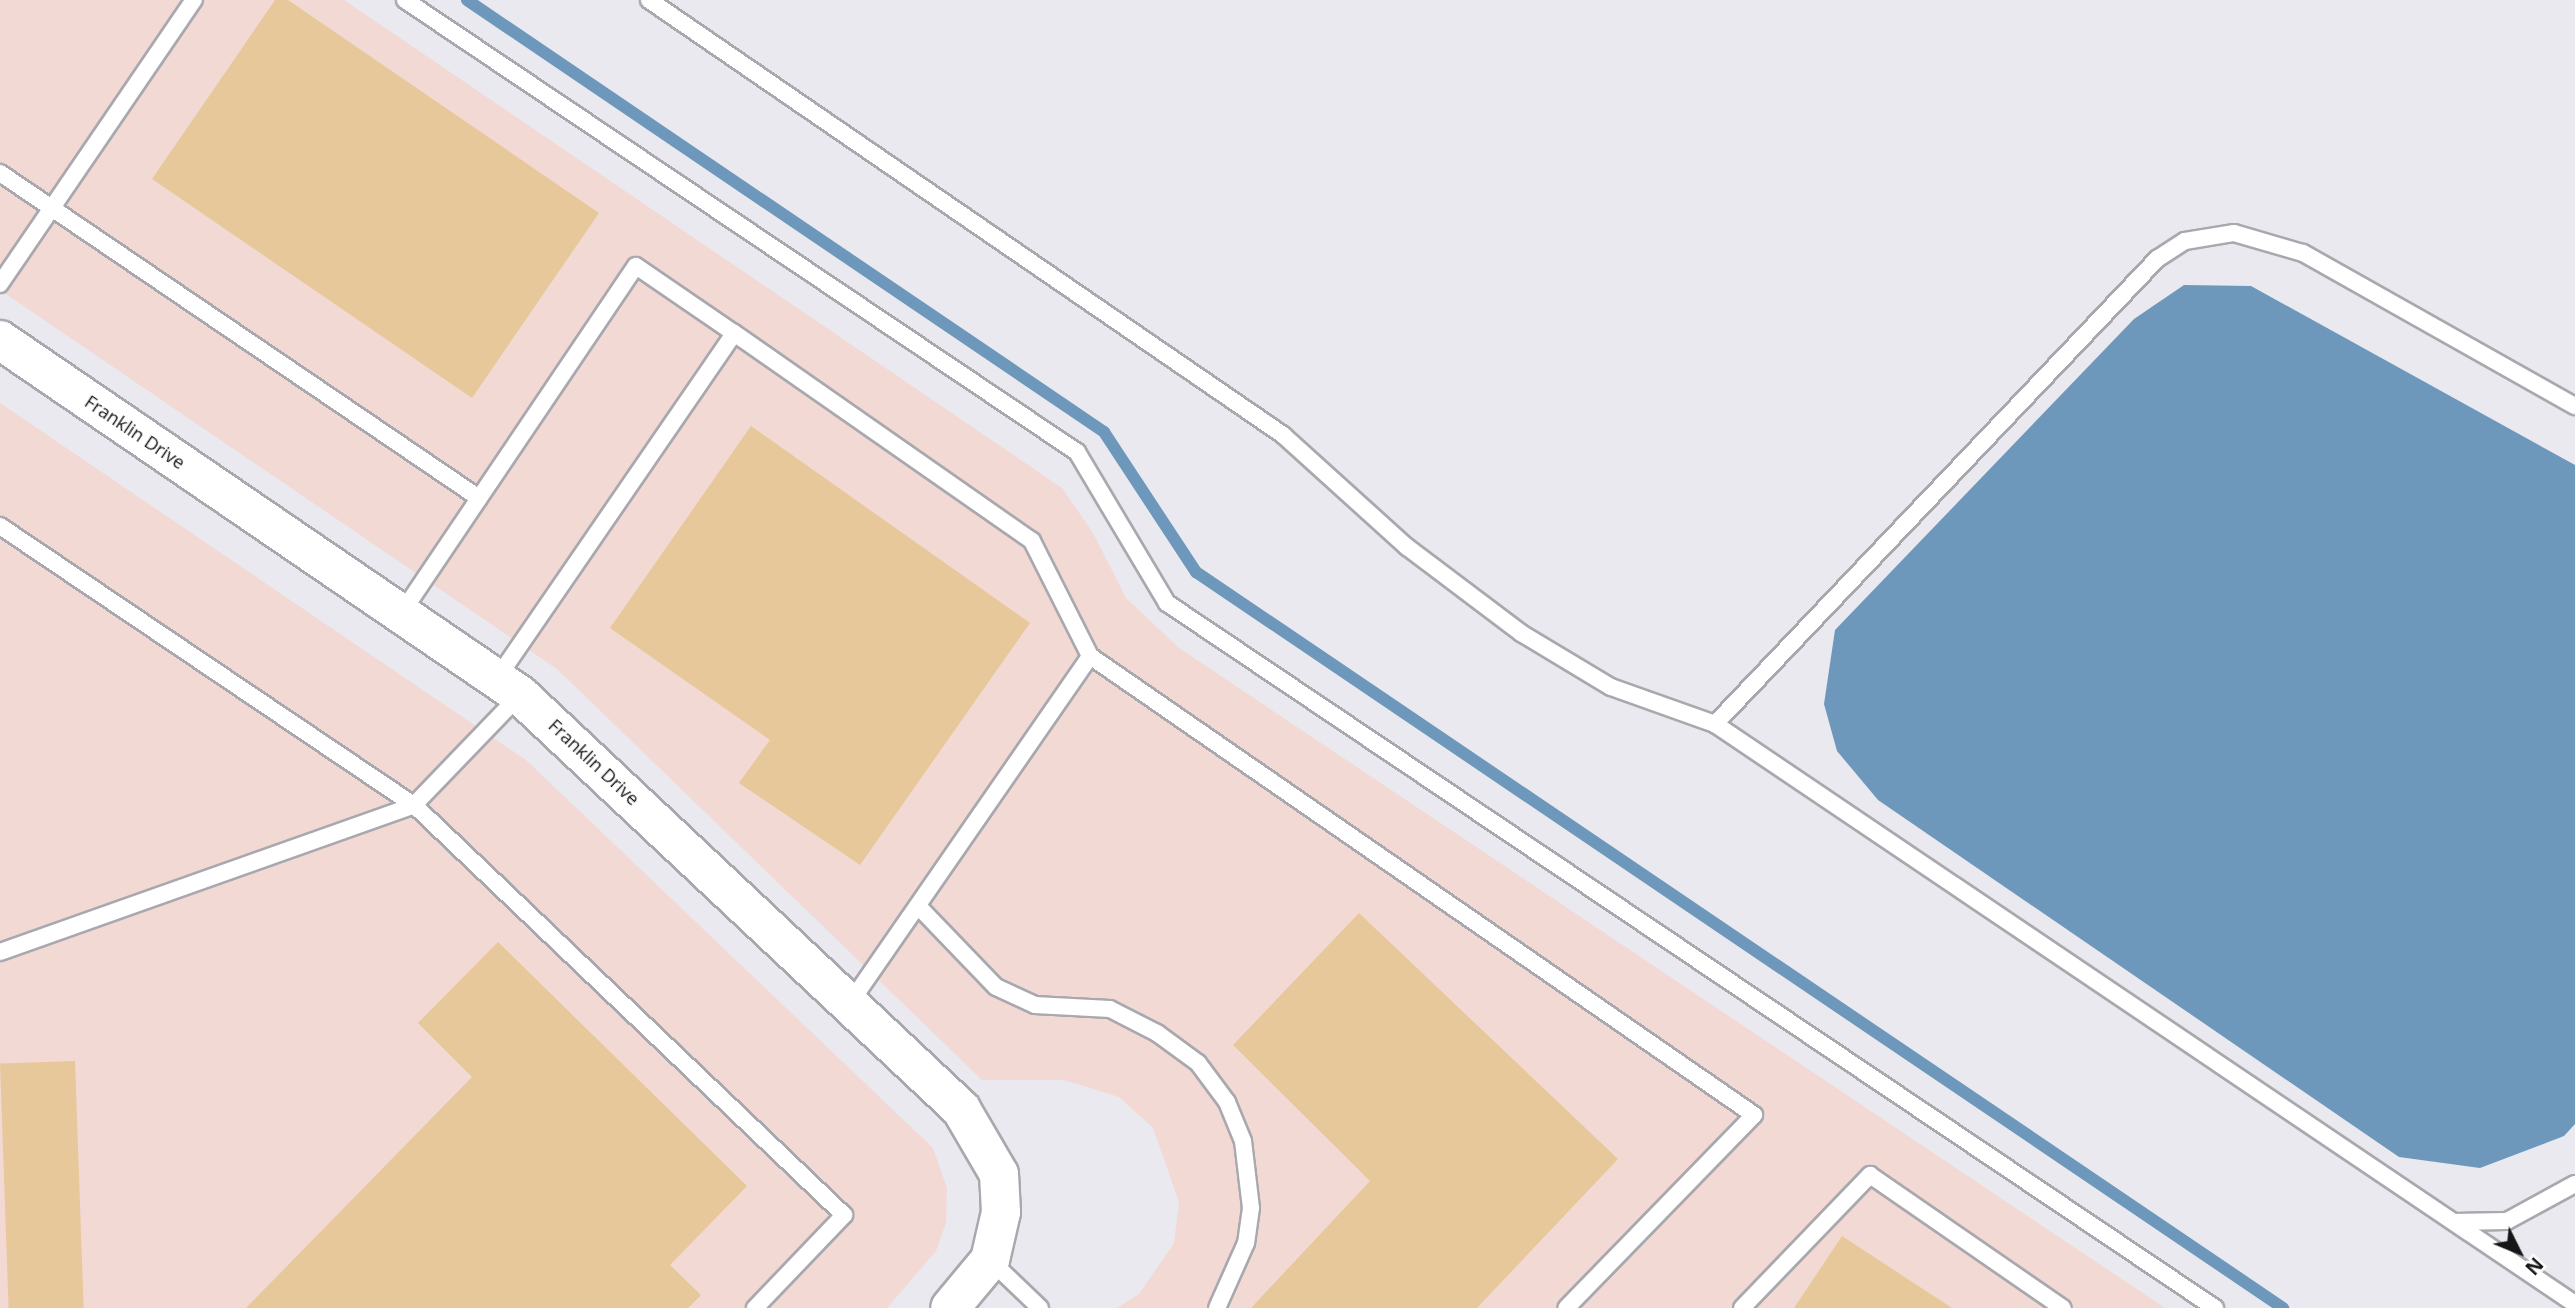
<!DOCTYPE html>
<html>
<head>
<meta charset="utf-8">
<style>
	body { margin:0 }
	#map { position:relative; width:2575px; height:1308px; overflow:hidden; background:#e9e9ef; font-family:"Open Sans",sans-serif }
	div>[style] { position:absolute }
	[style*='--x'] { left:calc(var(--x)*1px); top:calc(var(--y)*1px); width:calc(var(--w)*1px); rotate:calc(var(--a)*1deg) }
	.commercial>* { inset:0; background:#f3d9d4 }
	.water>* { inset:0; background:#6e98bb }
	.stream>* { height:12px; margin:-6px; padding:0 6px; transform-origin:6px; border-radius:6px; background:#6e98bb }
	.building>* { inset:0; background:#e6c89a; transform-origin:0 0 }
	.roads { filter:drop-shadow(2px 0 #a9a8ae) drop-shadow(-2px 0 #a9a8ae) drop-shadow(0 2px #a9a8ae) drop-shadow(0 -2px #a9a8ae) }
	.lane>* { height:16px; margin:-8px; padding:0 8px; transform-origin:8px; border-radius:8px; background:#fff }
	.secondary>* { height:38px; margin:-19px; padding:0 19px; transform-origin:19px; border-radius:19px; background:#fff }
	span { translate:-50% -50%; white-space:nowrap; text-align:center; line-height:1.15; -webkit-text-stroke:5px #fff; paint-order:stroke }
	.street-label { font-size:18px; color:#161618 }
	.north { position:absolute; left:2484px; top:1217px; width:70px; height:70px; -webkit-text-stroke:5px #fff; paint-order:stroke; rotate:133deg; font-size:19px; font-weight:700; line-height:28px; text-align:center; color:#161618 }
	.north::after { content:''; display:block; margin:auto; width:24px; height:32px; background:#161618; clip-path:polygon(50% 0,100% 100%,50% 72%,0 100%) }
</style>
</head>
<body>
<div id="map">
	<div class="commercial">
		<div style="clip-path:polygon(0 0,344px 0,1062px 488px,1093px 533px,1126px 598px,1179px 648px,2165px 1308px,1117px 1308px,1139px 1294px,1174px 1243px,1179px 1202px,1153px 1128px,1119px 1097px,1064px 1080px,982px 1080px,557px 669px,0 290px)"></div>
		<div style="clip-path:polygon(0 403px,526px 760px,933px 1148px,947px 1188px,946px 1223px,936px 1251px,887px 1308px,0 1308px)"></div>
	</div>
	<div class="water">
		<div style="clip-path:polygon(2184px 285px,2251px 286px,2575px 465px,2575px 1124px,2564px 1136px,2480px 1168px,2399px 1157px,1878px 800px,1837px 751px,1824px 704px,1835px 630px,2134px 319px)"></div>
	</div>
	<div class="stream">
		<div style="--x:467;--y:0;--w:770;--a:34.14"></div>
		<div style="--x:1104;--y:432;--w:168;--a:56.7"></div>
		<div style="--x:1196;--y:572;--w:1313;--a:34.1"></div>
	</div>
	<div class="building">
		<div style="clip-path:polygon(275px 0,288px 0,599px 213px,472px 398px,152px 179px)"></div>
		<div style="clip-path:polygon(751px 426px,1030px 623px,860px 865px,739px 783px,770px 740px,610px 628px)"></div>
		<div style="clip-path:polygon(1359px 913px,1618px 1159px,1477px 1308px,1251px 1308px,1370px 1181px,1233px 1045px)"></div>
		<div style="clip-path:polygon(498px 942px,747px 1186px,670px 1265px,701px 1295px,688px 1308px,246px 1308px,472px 1077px,418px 1023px)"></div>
		<div style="left:75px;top:1061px;width:247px;height:75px;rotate:88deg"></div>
		<div style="clip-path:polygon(1842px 1236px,1952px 1308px,1794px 1308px)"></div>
	</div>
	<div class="roads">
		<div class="lane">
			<div style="--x:405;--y:0;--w:810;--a:33.93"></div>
			<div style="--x:1077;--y:452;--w:176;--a:59.2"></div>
			<div style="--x:1167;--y:603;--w:1263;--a:33.93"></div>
			<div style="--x:649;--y:0;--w:769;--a:34.45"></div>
			<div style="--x:1283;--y:435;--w:167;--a:42.1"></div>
			<div style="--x:1407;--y:547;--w:143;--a:37"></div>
			<div style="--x:1521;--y:633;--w:105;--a:31"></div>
			<div style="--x:1611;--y:687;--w:110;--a:19.6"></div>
			<div style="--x:1715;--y:724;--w:1037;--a:34"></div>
			<div style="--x:0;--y:173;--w:579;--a:34.16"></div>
			<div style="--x:0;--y:284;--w:344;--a:-55.7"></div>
			<div style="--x:0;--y:526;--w:499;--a:34"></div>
			<div style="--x:414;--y:805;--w:594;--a:43.64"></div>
			<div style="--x:844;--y:1215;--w:129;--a:133.7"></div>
			<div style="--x:403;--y:611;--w:416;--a:-56"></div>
			<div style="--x:636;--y:266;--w:119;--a:34.4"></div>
			<div style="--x:498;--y:677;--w:417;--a:-55.5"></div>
			<div style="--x:734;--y:333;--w:363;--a:34.9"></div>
			<div style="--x:1032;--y:541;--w:129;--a:63.2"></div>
			<div style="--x:1090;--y:656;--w:807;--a:34.65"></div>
			<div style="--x:1754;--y:1115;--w:269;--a:134.2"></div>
			<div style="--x:1715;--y:724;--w:642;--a:-46.45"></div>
			<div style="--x:2157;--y:259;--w:33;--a:-33"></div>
			<div style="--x:2185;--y:241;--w:50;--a:-9.3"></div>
			<div style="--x:2234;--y:233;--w:72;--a:16.2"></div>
			<div style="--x:2303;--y:253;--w:312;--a:29.4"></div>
			<div style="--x:918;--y:906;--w:112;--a:46.1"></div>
			<div style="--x:996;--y:987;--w:43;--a:24.8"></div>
			<div style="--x:1035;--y:1005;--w:75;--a:3.1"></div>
			<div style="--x:1110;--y:1009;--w:53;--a:27.1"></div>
			<div style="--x:1157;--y:1033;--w:51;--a:36.2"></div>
			<div style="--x:1198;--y:1063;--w:49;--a:53.4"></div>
			<div style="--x:1227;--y:1102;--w:42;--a:67.7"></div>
			<div style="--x:1243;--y:1141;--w:67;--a:83.2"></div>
			<div style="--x:1251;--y:1208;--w:35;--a:98"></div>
			<div style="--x:1246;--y:1243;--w:71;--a:114"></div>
			<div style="--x:0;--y:952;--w:439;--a:-19.5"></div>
			<div style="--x:414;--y:805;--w:153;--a:-46.1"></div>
			<div style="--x:850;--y:1003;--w:422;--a:-55.3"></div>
			<div style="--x:2454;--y:1222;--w:53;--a:-1.1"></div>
			<div style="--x:2507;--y:1221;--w:77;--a:-28.6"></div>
			<div style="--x:990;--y:1260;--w:69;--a:43.8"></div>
			<div style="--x:1742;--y:1308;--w:185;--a:-46.1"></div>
			<div style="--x:1870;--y:1175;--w:234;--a:34.6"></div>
		</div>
		<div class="secondary">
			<div style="--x:0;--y:340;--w:630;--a:34.32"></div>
			<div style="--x:520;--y:695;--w:605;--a:43.19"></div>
			<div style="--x:961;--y:1109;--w:75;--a:59.7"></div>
			<div style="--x:999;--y:1174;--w:38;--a:87"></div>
			<div style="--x:1001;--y:1212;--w:49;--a:102.9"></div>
			<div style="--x:990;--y:1260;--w:62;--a:129.8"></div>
		</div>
	</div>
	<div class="street-label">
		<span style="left:135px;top:432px;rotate:34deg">Franklin Drive</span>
		<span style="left:594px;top:762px;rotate:43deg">Franklin Drive</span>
	</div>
	<div class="north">N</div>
</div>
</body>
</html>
